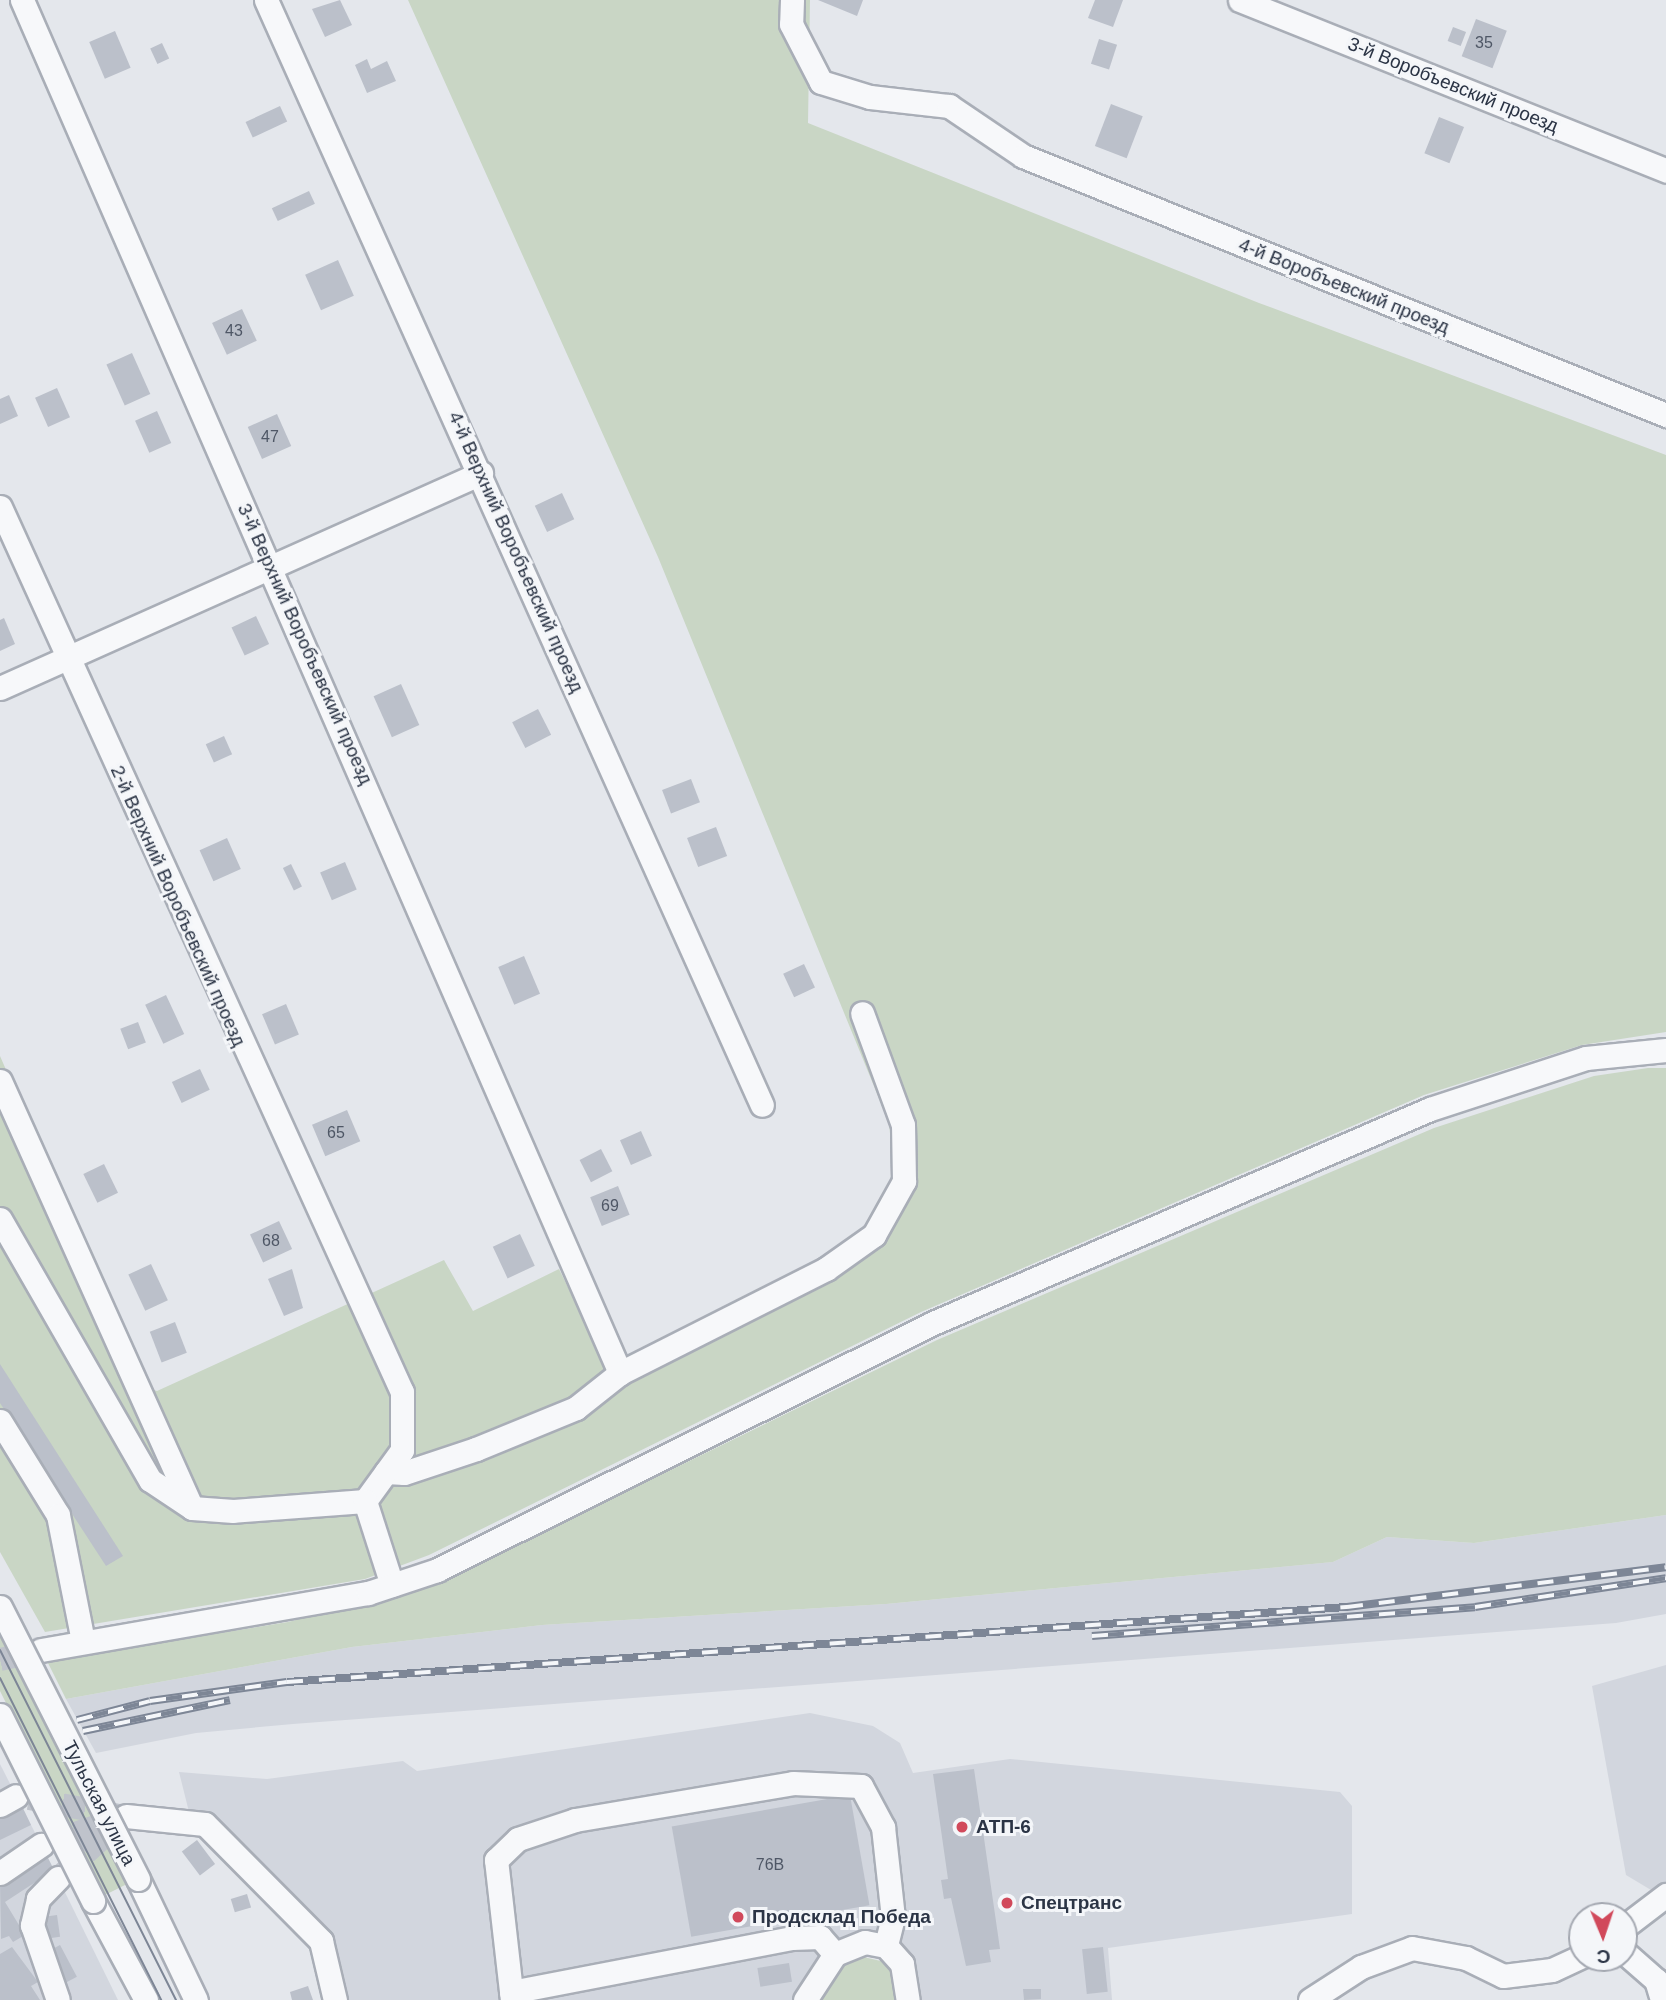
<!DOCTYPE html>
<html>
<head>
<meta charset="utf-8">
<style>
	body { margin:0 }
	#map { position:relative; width:1666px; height:2000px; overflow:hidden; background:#e4e7ec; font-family:Helvetica,sans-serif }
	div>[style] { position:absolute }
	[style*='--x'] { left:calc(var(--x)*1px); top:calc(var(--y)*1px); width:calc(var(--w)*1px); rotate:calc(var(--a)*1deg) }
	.built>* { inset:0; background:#d2d6de }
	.green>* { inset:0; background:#c9d6c5 }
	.building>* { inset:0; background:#bbc0ca; transform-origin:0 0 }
	.minor-tunnel>* { height:23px; margin-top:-11.5px; transform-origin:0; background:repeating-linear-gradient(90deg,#bfc3cb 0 23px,transparent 0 34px) }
	.roads { filter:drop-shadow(2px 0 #a9aeb7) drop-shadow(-2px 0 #a9aeb7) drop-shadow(0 2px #a9aeb7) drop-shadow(0 -2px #a9aeb7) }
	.minor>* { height:23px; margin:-11.5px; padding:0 11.5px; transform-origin:11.5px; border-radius:11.5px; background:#f7f8fa }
	.tram>* { height:2px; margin:-1px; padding:0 1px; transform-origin:1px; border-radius:1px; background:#7d8696 }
	.rail>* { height:8px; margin-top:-4px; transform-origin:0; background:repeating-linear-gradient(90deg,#f4f6f9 0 16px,#7d8696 0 32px); box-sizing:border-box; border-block:2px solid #7d8696 }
	.bridges { filter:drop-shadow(2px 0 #a9aeb7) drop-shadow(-2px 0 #a9aeb7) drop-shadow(0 2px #a9aeb7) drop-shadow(0 -2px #a9aeb7) }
	.minor-bridge>* { height:23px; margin:-11.5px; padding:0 11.5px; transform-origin:11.5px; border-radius:11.5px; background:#f7f8fa }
	.dots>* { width:19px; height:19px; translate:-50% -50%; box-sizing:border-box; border:4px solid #f4f6f9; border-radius:50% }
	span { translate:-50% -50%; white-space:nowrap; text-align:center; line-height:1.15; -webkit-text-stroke:6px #f4f6f9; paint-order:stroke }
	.number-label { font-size:16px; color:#4f5766 }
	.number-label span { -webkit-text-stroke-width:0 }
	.street-label { font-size:19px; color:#2b3445 }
	.poi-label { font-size:19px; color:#2b3445; font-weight:700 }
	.left { translate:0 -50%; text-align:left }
	.north { position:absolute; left:1568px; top:1902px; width:70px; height:70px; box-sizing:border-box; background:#f4f6f9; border:2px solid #a4a8b1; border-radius:50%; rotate:178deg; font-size:19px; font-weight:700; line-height:28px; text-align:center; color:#2b3445 }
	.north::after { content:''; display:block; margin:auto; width:24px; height:32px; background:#d1495b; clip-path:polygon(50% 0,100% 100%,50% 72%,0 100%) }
</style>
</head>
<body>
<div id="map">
	<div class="built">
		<div style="clip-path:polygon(1666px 1515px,1666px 1614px,1616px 1623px,293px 1724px,196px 1733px,96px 1753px,66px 1699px,352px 1647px,542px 1625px,886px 1604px,1333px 1562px,1387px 1537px,1474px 1543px)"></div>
		<div style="clip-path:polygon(1666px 1665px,1666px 1899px,1626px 1875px,1592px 1686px)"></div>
		<div style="clip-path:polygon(810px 1713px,873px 1726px,900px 1743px,913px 1773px,1010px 1759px,1340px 1792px,1352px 1806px,1352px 1914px,1108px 1948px,1112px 2000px,921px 2000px,909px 1952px,884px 1934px,820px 1954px,795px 2000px,347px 2000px,326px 1926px,207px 1815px,189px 1812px,179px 1772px,267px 1779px,403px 1761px,417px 1771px)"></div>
		<div style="clip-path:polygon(0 1764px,54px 1870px,118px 2000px,0 2000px)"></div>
	</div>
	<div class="green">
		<div style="clip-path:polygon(408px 0,810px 0,808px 123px,1259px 303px,1666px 455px,1666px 1032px,1582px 1045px,1424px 1095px,921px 1312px,429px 1555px,365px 1579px,45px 1632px,0 1552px,0 1056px,145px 1387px,157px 1391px,444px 1260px,473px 1311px,559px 1269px,609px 1371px,830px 1259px,868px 1228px,894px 1177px,889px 1123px,658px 557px)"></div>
		<div style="clip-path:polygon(1648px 1068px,1666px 1068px,1666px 1515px,1474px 1543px,1387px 1537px,1333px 1562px,886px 1604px,542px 1625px,352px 1647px,66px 1699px,47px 1661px,288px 1622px,437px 1584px,937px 1340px,1434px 1128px,1594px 1076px)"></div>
		<div style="clip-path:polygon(0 1635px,127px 1884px,103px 1896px,0 1691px)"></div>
		<div style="clip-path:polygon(855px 1955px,885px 1962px,898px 1974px,899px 2000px,817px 2000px,839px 1961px)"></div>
	</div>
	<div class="building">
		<div style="clip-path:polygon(340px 0,352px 25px,325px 37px,312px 9px)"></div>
		<div style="clip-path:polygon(818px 0,863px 0,857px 16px)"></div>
		<div style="clip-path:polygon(1095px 0,1123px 0,1113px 27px,1088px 18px)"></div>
		<div style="left:1476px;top:19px;width:33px;height:40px;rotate:21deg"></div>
		<div style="left:1453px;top:27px;width:14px;height:15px;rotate:21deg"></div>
		<div style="left:115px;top:31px;width:40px;height:28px;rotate:67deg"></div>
		<div style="left:1099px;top:39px;width:19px;height:26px;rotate:18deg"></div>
		<div style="left:162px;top:43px;width:17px;height:13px;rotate:65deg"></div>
		<div style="clip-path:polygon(367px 59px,371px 69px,387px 61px,396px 81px,367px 93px,355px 65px)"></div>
		<div style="left:1111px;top:104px;width:34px;height:45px;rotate:21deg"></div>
		<div style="left:280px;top:106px;width:17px;height:38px;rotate:65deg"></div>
		<div style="left:1439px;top:117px;width:27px;height:39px;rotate:22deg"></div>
		<div style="left:309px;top:191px;width:14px;height:41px;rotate:65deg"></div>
		<div style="left:338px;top:260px;width:39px;height:36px;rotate:66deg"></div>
		<div style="left:242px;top:309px;width:35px;height:33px;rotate:65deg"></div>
		<div style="left:132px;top:353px;width:45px;height:28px;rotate:66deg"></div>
		<div style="left:57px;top:388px;width:32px;height:24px;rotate:66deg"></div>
		<div style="clip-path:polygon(9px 395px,18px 416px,0 424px,0 399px)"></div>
		<div style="left:157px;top:411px;width:35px;height:24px;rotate:66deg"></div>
		<div style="left:277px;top:414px;width:35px;height:32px;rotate:66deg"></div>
		<div style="left:562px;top:493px;width:29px;height:30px;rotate:65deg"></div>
		<div style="left:256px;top:616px;width:31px;height:27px;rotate:65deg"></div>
		<div style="clip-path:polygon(4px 618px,15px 644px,0 651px,0 620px)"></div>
		<div style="left:401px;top:684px;width:45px;height:30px;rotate:66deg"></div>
		<div style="left:538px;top:709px;width:29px;height:29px;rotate:63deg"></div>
		<div style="left:224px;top:736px;width:20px;height:20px;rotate:66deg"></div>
		<div style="left:691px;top:779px;width:25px;height:31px;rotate:69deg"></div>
		<div style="left:716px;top:827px;width:31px;height:31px;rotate:69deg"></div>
		<div style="left:227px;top:838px;width:34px;height:30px;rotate:66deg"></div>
		<div style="left:345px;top:862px;width:30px;height:27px;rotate:67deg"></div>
		<div style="left:291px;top:864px;width:25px;height:9px;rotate:64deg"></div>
		<div style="left:524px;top:956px;width:41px;height:28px;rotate:67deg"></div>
		<div style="left:804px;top:964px;width:26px;height:23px;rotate:65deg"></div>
		<div style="left:166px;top:995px;width:43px;height:23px;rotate:65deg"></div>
		<div style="left:286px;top:1004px;width:33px;height:26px;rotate:67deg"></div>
		<div style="left:138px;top:1022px;width:22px;height:19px;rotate:69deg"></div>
		<div style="left:200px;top:1069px;width:23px;height:31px;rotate:65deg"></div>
		<div style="left:347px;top:1110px;width:34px;height:38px;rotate:67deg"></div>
		<div style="left:641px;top:1131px;width:27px;height:23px;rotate:66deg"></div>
		<div style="left:601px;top:1149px;width:25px;height:24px;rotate:63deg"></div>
		<div style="left:104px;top:1164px;width:32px;height:23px;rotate:64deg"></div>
		<div style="left:618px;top:1186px;width:31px;height:30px;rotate:68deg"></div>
		<div style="left:279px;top:1221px;width:31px;height:32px;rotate:65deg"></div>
		<div style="left:520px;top:1234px;width:35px;height:30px;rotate:65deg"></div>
		<div style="left:151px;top:1264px;width:40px;height:25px;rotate:65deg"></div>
		<div style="clip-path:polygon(292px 1269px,303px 1308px,284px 1316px,268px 1279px)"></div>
		<div style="left:175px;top:1322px;width:33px;height:27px;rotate:69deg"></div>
		<div style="clip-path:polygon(0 1364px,123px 1556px,106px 1566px,0 1403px)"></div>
		<div style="clip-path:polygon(974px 1769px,1000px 1949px,989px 1950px,991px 1962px,966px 1966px,951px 1898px,944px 1899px,941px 1880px,948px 1879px,933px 1774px)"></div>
		<div style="left:850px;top:1795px;width:112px;height:181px;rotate:80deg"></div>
		<div style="clip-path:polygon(21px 1804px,31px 1825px,0 1840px,0 1815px)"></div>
		<div style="left:197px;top:1840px;width:30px;height:19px;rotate:53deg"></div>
		<div style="clip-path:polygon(46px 1854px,54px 1870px,5px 1902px,25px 1935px,13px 1942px,9px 1936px,1px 1939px,0 1882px)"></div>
		<div style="left:247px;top:1894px;width:14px;height:17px;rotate:73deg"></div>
		<div style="left:57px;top:1915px;width:22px;height:16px;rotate:82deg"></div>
		<div style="left:60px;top:1945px;width:36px;height:16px;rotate:62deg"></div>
		<div style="clip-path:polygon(12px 1947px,38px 1982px,31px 1986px,40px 2000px,0 2000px,0 1954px)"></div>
		<div style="left:1103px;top:1947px;width:45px;height:21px;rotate:84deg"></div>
		<div style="left:789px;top:1963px;width:19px;height:32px;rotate:81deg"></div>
		<div style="clip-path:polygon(308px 1986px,313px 2000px,292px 2000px,290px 1992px)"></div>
		<div style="clip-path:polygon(1023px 1989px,1041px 1989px,1041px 1999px,1024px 2000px)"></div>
	</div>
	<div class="minor-tunnel">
		<div style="--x:0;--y:1659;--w:42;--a:-12.4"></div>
		<div style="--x:29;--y:1798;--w:92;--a:10.7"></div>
		<div style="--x:43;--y:1844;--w:77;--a:-18.9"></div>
		<div style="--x:61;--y:1875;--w:88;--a:-42.2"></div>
	</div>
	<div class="roads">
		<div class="minor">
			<div style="--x:22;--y:0;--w:1498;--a:66.46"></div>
			<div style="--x:620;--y:1373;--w:231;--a:-26.8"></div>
			<div style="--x:826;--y:1269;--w:59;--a:-35.3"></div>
			<div style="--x:874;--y:1235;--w:62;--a:-60.9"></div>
			<div style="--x:904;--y:1181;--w:56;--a:-91"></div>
			<div style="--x:903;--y:1125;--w:119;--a:-110.1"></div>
			<div style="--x:266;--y:0;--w:1211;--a:65.83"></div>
			<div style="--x:792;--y:0;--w:24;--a:92"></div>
			<div style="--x:791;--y:24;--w:65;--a:62.7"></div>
			<div style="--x:821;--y:82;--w:51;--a:17"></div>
			<div style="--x:870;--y:97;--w:80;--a:6.5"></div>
			<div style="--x:949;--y:106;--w:89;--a:34"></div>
			<div style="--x:1023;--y:156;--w:693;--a:21.94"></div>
			<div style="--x:1240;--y:0;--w:459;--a:21.8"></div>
			<div style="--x:0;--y:507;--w:972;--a:65.57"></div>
			<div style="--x:402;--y:1392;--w:58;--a:90"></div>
			<div style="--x:402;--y:1450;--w:63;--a:126"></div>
			<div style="--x:365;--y:1501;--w:132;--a:175.7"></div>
			<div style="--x:233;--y:1511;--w:41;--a:-175.8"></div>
			<div style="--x:192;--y:1508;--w:50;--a:-146.3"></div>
			<div style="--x:150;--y:1480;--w:301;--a:-119.9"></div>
			<div style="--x:0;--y:688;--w:527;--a:-24.08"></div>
			<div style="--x:0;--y:1081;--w:468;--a:65.8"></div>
			<div style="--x:0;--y:1421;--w:110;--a:58.3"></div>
			<div style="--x:58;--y:1515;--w:128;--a:78.8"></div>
			<div style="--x:386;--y:1472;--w:18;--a:3"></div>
			<div style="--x:404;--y:1473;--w:76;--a:-18.4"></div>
			<div style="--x:476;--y:1449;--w:108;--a:-22.3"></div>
			<div style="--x:576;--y:1408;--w:56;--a:-38.5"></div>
			<div style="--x:365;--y:1501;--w:88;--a:72.2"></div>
			<div style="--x:41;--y:1650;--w:332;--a:-9.9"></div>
			<div style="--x:368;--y:1593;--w:73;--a:-18.4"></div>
			<div style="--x:437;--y:1570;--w:554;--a:-26.47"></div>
			<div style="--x:933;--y:1323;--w:541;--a:-23.3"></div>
			<div style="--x:1430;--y:1109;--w:164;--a:-18.1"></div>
			<div style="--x:1586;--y:1058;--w:80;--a:-5.7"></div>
			<div style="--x:0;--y:1805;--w:18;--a:-29"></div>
			<div style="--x:126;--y:1816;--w:79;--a:5.8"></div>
			<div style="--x:205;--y:1824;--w:165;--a:45.2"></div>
			<div style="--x:321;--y:1941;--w:61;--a:76.7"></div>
			<div style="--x:0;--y:1873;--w:50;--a:-34.3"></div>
			<div style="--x:58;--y:1878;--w:29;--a:134"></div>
			<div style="--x:38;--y:1899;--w:27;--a:103"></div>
			<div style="--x:32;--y:1925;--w:79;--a:70.9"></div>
			<div style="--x:138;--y:1879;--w:134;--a:64.4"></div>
			<div style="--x:93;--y:1901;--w:112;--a:61.8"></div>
			<div style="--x:1624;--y:1927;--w:53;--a:-37.3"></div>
			<div style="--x:1624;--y:1952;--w:43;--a:41.2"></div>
			<div style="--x:1656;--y:1980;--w:21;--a:73"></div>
			<div style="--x:511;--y:1992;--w:286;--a:-10.9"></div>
			<div style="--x:792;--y:1938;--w:28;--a:-2"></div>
			<div style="--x:820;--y:1937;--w:23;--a:49"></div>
			<div style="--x:512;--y:2000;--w:141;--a:-96.5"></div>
			<div style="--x:496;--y:1860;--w:30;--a:-44"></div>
			<div style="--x:518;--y:1839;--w:60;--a:-18.4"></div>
			<div style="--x:575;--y:1820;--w:221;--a:-9.6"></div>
			<div style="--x:793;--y:1783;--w:68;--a:2.5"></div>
			<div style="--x:861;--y:1786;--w:47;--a:61.8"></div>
			<div style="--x:883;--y:1827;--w:91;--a:83.7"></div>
			<div style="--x:893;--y:1917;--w:30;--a:104"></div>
			<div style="--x:805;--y:2000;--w:55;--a:-56.9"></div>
			<div style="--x:835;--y:1954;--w:32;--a:-22"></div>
			<div style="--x:865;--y:1942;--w:21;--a:11"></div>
			<div style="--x:886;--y:1946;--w:24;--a:48"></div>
			<div style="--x:902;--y:1964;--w:36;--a:81"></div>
			<div style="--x:1310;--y:2000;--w:61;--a:-32.9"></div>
			<div style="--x:1361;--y:1967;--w:54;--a:-20.4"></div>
			<div style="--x:1412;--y:1948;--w:55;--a:10.5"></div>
			<div style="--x:1466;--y:1958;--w:41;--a:25.9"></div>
			<div style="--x:1503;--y:1976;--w:49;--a:-7"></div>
			<div style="--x:1552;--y:1970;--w:33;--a:-25"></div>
		</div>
	</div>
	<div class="tram">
		<div style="--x:0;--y:1650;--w:392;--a:63.3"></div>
		<div style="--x:0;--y:1678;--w:360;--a:63.4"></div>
	</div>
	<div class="rail">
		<div style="--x:1092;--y:1636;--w:384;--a:-4.3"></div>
		<div style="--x:1475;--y:1607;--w:193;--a:-8.6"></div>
		<div style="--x:77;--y:1720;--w:75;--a:-14.6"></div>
		<div style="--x:150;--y:1701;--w:138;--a:-7.9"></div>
		<div style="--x:287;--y:1682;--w:1063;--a:-4.05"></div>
		<div style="--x:1347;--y:1607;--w:321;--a:-7.1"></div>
		<div style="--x:83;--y:1731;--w:150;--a:-11.9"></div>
	</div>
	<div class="bridges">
		<div class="minor-bridge">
			<div style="--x:0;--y:1607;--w:305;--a:63.1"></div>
			<div style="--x:0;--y:1715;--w:208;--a:63.4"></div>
		</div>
	</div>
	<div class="dots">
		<div style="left:962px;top:1827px;background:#d1495b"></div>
		<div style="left:1007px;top:1903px;background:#d1495b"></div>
		<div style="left:738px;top:1917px;background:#d1495b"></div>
	</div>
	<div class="number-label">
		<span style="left:1484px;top:43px">35</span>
		<span style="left:234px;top:331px">43</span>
		<span style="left:270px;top:437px">47</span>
		<span style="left:336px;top:1133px">65</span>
		<span style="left:610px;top:1206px">69</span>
		<span style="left:271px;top:1241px">68</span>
		<span style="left:770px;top:1865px">76В</span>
	</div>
	<div class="street-label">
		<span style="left:1453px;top:85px;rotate:22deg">3-й Воробъевский проезд</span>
		<span style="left:1344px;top:286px;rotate:22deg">4-й Воробъевский проезд</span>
		<span style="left:516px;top:552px;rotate:66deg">4-й Верхний Воробъевский проезд</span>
		<span style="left:305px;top:644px;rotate:66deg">3-й Верхний Воробъевский проезд</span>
		<span style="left:178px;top:906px;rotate:66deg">2-й Верхний Воробъевский проезд</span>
		<span style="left:99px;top:1803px;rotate:63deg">Тульская улица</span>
	</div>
	<div class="poi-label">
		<span class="left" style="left:976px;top:1827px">АТП-6</span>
		<span class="left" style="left:1021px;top:1903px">Спецтранс</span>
		<span class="left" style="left:752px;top:1917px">Продсклад Победа</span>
	</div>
	<div class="north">С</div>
</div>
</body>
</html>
